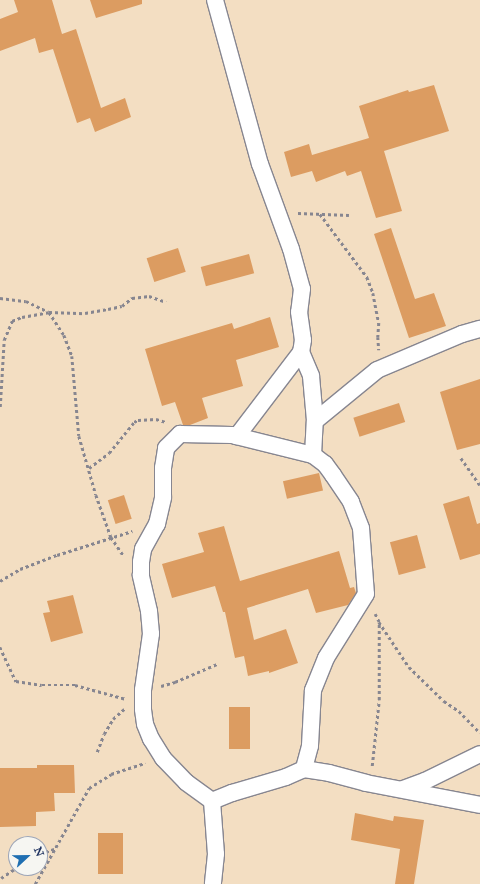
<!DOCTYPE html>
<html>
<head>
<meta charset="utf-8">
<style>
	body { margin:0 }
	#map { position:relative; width:480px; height:884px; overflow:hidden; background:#f3dec2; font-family:"IM FELL Great Primer",serif }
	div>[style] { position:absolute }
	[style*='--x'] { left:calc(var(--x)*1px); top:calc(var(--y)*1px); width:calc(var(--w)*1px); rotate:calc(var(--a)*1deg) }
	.building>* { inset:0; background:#dc9c61; transform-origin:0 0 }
	.path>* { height:2.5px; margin-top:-1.25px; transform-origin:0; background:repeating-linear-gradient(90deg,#878690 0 3px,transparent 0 6px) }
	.roads { filter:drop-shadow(1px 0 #878690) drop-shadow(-1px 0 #878690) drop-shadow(0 1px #878690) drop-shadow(0 -1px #878690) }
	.street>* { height:16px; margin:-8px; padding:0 8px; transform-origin:8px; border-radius:8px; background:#fff }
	span { translate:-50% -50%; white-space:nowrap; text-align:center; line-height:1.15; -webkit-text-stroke:3px #f6f6f2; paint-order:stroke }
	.north { position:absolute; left:8px; top:836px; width:40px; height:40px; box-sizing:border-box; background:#f6f6f2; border:1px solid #9ea6b7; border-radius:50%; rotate:68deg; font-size:11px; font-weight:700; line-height:16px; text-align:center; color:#1b2f5e }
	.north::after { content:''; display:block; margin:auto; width:14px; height:18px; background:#1f6fb2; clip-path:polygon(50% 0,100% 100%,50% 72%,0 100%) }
</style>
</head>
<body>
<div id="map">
	<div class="building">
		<div style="clip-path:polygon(14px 0,52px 0,62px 34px,76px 29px,101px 108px,125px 98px,131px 117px,95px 132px,90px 118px,77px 123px,53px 49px,39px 53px,35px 38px,0 51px,0 19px,18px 12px)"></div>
		<div style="clip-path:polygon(90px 0,142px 0,142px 4px,96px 18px)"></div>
		<div style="clip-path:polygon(434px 85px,449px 131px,384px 151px,402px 211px,376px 218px,361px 171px,347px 176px,345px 171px,316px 182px,312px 171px,291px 177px,284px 152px,309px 144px,312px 155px,369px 138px,359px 106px,408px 90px,409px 92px)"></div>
		<div style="clip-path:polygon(391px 228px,415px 299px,434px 293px,446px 326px,409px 338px,374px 234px)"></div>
		<div style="left:178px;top:248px;width:25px;height:33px;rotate:72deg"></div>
		<div style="left:249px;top:254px;width:20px;height:50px;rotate:75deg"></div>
		<div style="clip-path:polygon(270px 317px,279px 347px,236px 360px,243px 386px,202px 398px,208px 418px,190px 425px,183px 425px,175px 402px,162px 406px,145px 349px,232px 323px,234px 329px)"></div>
		<div style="clip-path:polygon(480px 379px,480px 444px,457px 450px,440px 392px)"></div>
		<div style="left:399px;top:403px;width:20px;height:48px;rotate:72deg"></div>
		<div style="left:319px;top:473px;width:18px;height:37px;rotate:77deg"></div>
		<div style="left:124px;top:495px;width:25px;height:17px;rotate:72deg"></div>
		<div style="clip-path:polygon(469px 496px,477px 524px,480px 523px,480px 554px,460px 560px,443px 504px)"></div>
		<div style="clip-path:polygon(224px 526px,240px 581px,339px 551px,350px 588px,354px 587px,356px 593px,348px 605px,316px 613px,308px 589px,247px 608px,254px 640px,286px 629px,298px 663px,269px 673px,269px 671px,248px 676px,244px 656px,235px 658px,225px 612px,223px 612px,215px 586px,172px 598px,162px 564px,204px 552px,198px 533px)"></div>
		<div style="left:417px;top:535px;width:34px;height:28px;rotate:75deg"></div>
		<div style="clip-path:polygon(73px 595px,83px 633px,51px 642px,43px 613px,50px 612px,47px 601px)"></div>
		<div style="left:229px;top:707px;width:21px;height:42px"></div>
		<div style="clip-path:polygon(37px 765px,74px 765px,75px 793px,54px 793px,55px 811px,36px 812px,36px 826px,0 827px,0 768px,37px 768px)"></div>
		<div style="clip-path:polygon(355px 813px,393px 821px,394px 816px,424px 820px,414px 884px,395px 884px,400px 849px,351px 840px)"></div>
		<div style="left:98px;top:833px;width:25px;height:41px"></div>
	</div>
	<div class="path">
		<div style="--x:298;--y:213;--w:51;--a:2.2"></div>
		<div style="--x:320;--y:214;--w:79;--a:53.3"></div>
		<div style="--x:367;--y:277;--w:17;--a:69"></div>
		<div style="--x:373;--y:293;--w:31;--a:79"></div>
		<div style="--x:379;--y:323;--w:14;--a:94"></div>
		<div style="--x:378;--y:337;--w:13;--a:86"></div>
		<div style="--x:0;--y:298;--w:26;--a:7"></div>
		<div style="--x:26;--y:301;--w:25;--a:26"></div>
		<div style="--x:49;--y:312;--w:27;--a:57"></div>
		<div style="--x:64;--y:335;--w:22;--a:69"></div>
		<div style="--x:72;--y:356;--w:80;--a:85"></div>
		<div style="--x:79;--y:436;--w:61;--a:73.9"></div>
		<div style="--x:96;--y:495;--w:45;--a:70.3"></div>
		<div style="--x:111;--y:537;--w:22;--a:56"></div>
		<div style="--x:0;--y:407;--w:67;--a:-86.6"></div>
		<div style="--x:4;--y:340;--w:21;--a:-67"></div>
		<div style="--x:12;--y:321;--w:11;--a:-22"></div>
		<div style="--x:22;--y:317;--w:27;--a:-10"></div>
		<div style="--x:49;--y:312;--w:36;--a:2"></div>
		<div style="--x:85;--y:313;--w:23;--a:-10"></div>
		<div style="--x:108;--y:309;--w:14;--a:-12"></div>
		<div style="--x:122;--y:306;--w:13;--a:-39"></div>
		<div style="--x:132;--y:298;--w:17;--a:-7"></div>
		<div style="--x:149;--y:296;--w:18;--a:19"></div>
		<div style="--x:461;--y:458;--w:33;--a:55"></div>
		<div style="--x:89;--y:468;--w:25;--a:-37"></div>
		<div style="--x:109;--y:453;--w:40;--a:-51"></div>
		<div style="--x:134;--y:422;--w:4;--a:-27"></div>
		<div style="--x:138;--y:420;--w:18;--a:-3"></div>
		<div style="--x:156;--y:419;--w:10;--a:17"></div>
		<div style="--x:0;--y:581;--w:23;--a:-31"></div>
		<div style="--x:20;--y:569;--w:40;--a:-21"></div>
		<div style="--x:57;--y:555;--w:79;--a:-17.7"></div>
		<div style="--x:379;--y:622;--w:54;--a:56.3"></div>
		<div style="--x:409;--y:667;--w:49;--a:44.2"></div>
		<div style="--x:444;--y:701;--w:18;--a:34"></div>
		<div style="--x:459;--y:711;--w:30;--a:46"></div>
		<div style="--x:0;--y:647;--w:38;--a:65"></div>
		<div style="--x:16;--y:681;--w:26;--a:9"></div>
		<div style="--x:42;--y:685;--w:33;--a:0"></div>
		<div style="--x:75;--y:685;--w:53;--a:15.4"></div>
		<div style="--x:161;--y:686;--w:15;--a:-16"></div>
		<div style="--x:175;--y:682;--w:46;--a:-23.2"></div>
		<div style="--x:97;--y:752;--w:19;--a:-69"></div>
		<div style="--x:104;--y:734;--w:17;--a:-59"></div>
		<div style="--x:113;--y:719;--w:15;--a:-42"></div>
		<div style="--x:372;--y:766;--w:66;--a:-83.9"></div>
		<div style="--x:379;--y:700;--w:78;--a:-90"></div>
		<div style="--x:379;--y:622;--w:9;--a:-117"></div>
		<div style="--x:40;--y:854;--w:15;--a:-20"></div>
		<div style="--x:1;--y:878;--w:18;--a:-34"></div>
		<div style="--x:35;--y:884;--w:110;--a:-60.6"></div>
		<div style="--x:89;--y:788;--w:26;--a:-32"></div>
		<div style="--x:111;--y:774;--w:36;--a:-18"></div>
	</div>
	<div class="roads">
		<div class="street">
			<div style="--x:215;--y:0;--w:170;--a:74.7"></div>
			<div style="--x:260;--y:164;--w:90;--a:70"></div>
			<div style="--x:291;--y:249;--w:41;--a:74.6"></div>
			<div style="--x:302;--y:289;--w:23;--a:97"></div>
			<div style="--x:299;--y:312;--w:28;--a:82"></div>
			<div style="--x:303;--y:340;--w:12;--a:99"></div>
			<div style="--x:301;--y:352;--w:106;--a:127.3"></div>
			<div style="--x:301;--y:352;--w:26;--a:67"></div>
			<div style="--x:311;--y:376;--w:45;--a:84.9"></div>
			<div style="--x:313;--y:455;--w:34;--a:-87"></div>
			<div style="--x:315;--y:421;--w:80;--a:-39.4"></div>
			<div style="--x:377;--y:370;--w:92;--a:-23"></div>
			<div style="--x:462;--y:334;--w:19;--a:-16"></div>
			<div style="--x:403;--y:789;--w:23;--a:-20"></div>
			<div style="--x:425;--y:781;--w:61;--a:-26.1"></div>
			<div style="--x:212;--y:801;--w:32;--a:-144"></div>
			<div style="--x:186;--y:782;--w:33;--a:-134"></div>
			<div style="--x:163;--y:758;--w:22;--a:-122"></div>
			<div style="--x:151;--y:739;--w:16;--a:-112"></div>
			<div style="--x:145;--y:724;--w:15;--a:-98"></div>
			<div style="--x:143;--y:709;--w:19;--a:-90"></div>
			<div style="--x:143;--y:690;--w:57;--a:-81.9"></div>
			<div style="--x:151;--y:634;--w:23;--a:-95"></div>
			<div style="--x:149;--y:611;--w:37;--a:-103"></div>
			<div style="--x:141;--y:575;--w:13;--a:-90"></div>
			<div style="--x:141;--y:562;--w:13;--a:-81"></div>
			<div style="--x:143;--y:549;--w:29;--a:-61"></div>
			<div style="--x:157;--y:524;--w:28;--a:-77"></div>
			<div style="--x:163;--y:497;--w:29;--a:-90"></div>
			<div style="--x:163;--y:468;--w:20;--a:-81"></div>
			<div style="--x:166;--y:448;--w:20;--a:-45"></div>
			<div style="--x:180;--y:434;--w:52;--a:1.1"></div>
			<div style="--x:232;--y:435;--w:83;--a:13.9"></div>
			<div style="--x:313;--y:455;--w:15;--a:37"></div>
			<div style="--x:325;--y:464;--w:14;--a:54"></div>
			<div style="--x:333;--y:475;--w:32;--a:56"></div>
			<div style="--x:351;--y:502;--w:28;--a:69"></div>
			<div style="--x:361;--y:528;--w:66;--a:85.7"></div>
			<div style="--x:366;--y:594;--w:75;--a:122"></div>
			<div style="--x:326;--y:658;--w:35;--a:112"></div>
			<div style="--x:313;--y:690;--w:56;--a:93.1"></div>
			<div style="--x:310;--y:746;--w:24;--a:105"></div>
			<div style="--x:212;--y:801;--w:22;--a:-22"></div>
			<div style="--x:232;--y:793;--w:56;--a:-16.5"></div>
			<div style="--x:286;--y:777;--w:20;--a:-24"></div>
			<div style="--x:304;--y:769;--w:25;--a:9"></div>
			<div style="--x:329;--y:773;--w:38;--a:15"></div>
			<div style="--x:366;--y:783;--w:116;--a:10.9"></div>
			<div style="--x:212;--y:801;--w:53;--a:85.7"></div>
			<div style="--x:216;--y:854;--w:30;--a:96"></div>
		</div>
	</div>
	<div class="north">N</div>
</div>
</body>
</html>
